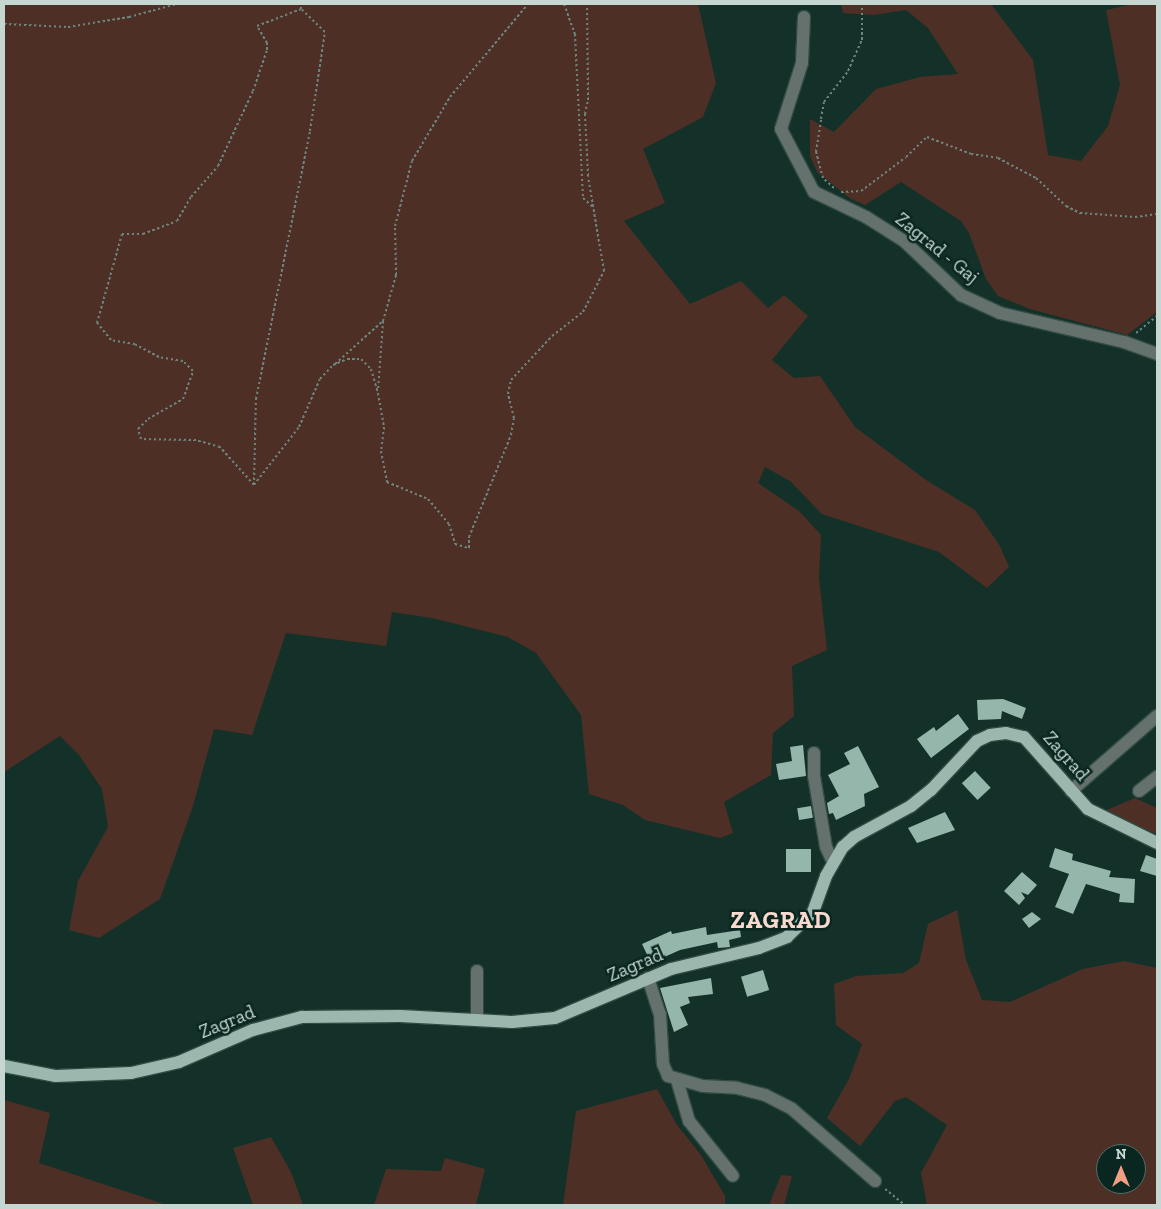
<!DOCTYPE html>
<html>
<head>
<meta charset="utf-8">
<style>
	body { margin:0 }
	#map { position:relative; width:1161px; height:1209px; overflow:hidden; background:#143129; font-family:"Zilla Slab",serif }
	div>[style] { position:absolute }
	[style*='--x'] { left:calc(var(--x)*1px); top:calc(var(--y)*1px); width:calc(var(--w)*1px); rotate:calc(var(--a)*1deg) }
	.green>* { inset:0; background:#4e2f25 }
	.building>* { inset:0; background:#95b6ab; transform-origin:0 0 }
	.path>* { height:2px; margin-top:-1px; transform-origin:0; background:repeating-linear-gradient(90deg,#6e857e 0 2.5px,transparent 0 5px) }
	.roads { filter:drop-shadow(1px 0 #304c44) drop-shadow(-1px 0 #304c44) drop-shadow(0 1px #304c44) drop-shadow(0 -1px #304c44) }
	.minor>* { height:12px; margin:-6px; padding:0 6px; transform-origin:6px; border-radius:6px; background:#64716d }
	.major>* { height:12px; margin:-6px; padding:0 6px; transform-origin:6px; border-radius:6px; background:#9cb7ae }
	span { translate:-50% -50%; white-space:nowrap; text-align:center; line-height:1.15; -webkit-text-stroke:5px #092720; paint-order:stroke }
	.street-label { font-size:19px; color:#c6d7d1 }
	.district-label { font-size:24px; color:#fad9ce; font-weight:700; letter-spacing:1px }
	.frame { position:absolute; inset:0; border:5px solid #c6d7d1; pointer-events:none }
	.north { position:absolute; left:1096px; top:1144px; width:50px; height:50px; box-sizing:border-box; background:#092720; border:1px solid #556d67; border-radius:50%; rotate:0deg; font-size:14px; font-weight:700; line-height:20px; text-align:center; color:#c6d7d1 }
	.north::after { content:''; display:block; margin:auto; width:18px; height:22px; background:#f39f84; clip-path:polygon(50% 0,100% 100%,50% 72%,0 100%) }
</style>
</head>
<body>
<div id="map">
	<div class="green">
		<div style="clip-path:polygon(4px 4px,698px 4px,716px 83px,703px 117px,643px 149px,665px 203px,624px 221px,690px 304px,741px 281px,768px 308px,784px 295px,808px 316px,772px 360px,794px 378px,820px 376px,855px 427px,926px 480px,975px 510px,1000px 546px,1009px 567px,987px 588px,939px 552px,822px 514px,790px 481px,765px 467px,758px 483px,799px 511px,821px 535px,819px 578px,827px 650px,792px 666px,794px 716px,773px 733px,771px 775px,724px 802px,733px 833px,720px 838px,645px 820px,623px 805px,589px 794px,581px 715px,536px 653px,508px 637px,432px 618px,392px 612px,386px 646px,286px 633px,252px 735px,214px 729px,193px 806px,160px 899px,99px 938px,69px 930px,78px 881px,108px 827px,102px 789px,79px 755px,60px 736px,4px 772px)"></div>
		<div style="clip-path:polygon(841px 4px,991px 4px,1033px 60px,1048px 155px,1081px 161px,1108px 126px,1120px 85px,1106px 10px,1133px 4px,1157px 4px,1157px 312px,1127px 335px,1030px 309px,998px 296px,986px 279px,969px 233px,961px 221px,901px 182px,865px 205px,851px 199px,817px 172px,810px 156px,810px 119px,834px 132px,876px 89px,920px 77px,958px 74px,928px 28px,906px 10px,874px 15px,843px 13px)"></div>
		<div style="clip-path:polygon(1135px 798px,1157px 808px,1157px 834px,1102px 812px)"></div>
		<div style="clip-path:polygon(evenodd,957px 910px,966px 960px,982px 1000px,1010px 1002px,1083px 969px,1124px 961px,1157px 968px,1157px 1205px,927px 1205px,921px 1173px,947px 1125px,906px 1097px,895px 1101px,860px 1146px,827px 1118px,849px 1079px,862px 1044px,836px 1025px,834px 984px,856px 976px,903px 973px,919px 963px,928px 924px,957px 910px,1106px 1154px,1136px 1154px,1136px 1184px,1106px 1184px,1106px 1154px)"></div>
		<div style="clip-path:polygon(657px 1089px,677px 1125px,701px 1155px,725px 1196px,725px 1205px,563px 1205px,576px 1111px)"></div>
		<div style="clip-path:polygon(4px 1100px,50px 1113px,39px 1163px,167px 1205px,4px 1205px)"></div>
		<div style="clip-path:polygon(271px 1137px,291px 1172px,303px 1205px,253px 1205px,233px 1148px)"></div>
		<div style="clip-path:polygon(445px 1158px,485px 1169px,476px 1205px,374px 1205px,386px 1169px,441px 1171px)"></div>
		<div style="clip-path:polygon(781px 1175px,792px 1176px,784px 1205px,769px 1205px)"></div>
	</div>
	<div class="building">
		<div style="clip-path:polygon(1003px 699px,1026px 708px,1022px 719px,1002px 711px,1001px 719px,978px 720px,977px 700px)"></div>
		<div style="clip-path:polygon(958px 714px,969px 729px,931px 758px,917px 739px,934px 727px,936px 731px)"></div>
		<div style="clip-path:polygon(803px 745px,806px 776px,779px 780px,776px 764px,792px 761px,790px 747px)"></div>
		<div style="clip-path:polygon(858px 746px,879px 787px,864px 794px,865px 806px,836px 820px,833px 813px,829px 814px,827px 803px,839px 796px,828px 775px,850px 764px,844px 753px)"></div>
		<div style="left:975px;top:771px;width:23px;height:18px;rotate:47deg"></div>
		<div style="left:811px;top:806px;width:12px;height:14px;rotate:81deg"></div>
		<div style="clip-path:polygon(945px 812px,955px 830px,917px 843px,908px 828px)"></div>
		<div style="clip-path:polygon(1055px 848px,1073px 854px,1072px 860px,1111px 871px,1109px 877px,1135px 879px,1134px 903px,1119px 902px,1120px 894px,1086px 884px,1073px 914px,1055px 907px,1069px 874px,1049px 867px)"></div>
		<div style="left:811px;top:849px;width:23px;height:25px;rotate:90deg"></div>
		<div style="clip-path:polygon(1146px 855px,1157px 859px,1157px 876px,1140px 871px)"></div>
		<div style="clip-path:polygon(1022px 872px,1037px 885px,1028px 895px,1021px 892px,1025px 898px,1019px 905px,1004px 891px)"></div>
		<div style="clip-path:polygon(1032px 912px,1041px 919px,1029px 928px,1022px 919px)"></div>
		<div style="clip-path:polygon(706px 927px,707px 935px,740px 930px,741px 937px,729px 940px,730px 947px,718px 948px,717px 942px,680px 950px,651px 963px,642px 944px,671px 931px,672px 934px)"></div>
		<div style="left:763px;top:970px;width:21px;height:23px;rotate:73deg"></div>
		<div style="clip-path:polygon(711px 978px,713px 994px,688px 997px,690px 1003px,680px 1007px,688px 1025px,674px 1032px,660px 988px)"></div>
	</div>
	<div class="path">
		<div style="--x:564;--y:4;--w:32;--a:70"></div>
		<div style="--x:575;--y:34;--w:164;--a:87.2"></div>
		<div style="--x:583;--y:198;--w:13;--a:42"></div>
		<div style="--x:4;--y:24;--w:64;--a:2.7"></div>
		<div style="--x:68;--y:27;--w:62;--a:-9.3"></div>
		<div style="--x:129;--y:17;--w:50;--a:-15.2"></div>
		<div style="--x:834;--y:188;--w:15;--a:-138"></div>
		<div style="--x:823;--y:178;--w:27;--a:-105"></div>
		<div style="--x:816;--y:152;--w:33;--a:-81"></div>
		<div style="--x:821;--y:119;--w:17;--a:-80"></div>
		<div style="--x:824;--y:102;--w:39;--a:-52"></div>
		<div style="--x:848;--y:71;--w:34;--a:-66"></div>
		<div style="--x:862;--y:40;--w:36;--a:-90"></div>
		<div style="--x:841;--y:192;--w:20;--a:-3"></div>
		<div style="--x:861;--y:191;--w:56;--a:-37.1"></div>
		<div style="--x:906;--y:157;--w:29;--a:-44"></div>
		<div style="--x:927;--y:137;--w:47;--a:21.1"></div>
		<div style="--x:971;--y:154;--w:27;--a:8"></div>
		<div style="--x:998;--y:158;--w:43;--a:27.8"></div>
		<div style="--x:1036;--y:178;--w:41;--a:43"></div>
		<div style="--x:1066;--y:206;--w:16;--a:27"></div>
		<div style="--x:1080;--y:213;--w:55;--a:4.2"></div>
		<div style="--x:1135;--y:217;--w:22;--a:-8"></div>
		<div style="--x:383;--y:321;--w:48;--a:-74.2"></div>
		<div style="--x:396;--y:275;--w:49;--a:-91.2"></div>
		<div style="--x:395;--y:226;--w:67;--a:-75.3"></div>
		<div style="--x:412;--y:161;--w:74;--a:-59.3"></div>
		<div style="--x:450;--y:97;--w:121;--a:-50"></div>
		<div style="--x:1136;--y:333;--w:27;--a:-39"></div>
		<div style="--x:335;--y:364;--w:64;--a:-41.9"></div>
		<div style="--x:383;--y:321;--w:70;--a:94.1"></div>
		<div style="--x:254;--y:485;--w:73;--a:-52.2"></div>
		<div style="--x:299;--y:427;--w:52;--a:-66.4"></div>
		<div style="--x:320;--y:379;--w:19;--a:-47"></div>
		<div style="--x:333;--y:365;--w:15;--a:-23"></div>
		<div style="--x:347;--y:359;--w:14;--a:0"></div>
		<div style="--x:361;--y:359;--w:14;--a:45"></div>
		<div style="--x:371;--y:369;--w:25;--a:74"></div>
		<div style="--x:378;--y:393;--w:35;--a:80"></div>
		<div style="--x:384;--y:427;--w:24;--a:97"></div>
		<div style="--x:381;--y:451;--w:32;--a:79"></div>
		<div style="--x:387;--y:482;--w:44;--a:22.5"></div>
		<div style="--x:428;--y:499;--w:33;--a:50"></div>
		<div style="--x:449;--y:524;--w:21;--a:73"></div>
		<div style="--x:455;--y:544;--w:15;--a:16"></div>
		<div style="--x:469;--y:548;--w:11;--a:-90"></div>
		<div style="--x:469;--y:537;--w:110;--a:-67.6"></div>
		<div style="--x:511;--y:435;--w:17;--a:-80"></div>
		<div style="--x:514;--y:418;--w:25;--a:-104"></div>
		<div style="--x:508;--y:394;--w:14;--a:-78"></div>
		<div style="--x:511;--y:380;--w:60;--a:-47"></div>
		<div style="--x:552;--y:336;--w:39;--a:-38"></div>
		<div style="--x:583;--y:312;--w:46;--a:-62.9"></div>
		<div style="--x:604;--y:271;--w:96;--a:-99.6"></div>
		<div style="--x:588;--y:176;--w:62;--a:-92.8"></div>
		<div style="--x:585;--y:114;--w:14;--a:-78"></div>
		<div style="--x:588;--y:100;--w:96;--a:-90.6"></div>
		<div style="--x:254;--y:485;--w:51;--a:-131.8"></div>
		<div style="--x:220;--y:447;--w:25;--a:-164"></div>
		<div style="--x:196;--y:440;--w:55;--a:-179"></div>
		<div style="--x:141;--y:439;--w:10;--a:-107"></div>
		<div style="--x:138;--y:429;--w:14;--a:-45"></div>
		<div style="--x:148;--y:419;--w:40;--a:-29.7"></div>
		<div style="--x:183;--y:399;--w:30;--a:-70"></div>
		<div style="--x:193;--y:371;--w:14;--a:-135"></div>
		<div style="--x:183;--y:361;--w:24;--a:-171"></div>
		<div style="--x:159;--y:357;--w:27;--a:-152"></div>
		<div style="--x:135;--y:344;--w:24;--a:-171"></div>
		<div style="--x:111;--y:340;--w:22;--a:-129"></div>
		<div style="--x:97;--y:323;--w:92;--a:-74.3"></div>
		<div style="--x:122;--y:234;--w:21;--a:0"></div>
		<div style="--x:143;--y:234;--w:36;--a:-21"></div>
		<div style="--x:177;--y:221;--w:28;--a:-60"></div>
		<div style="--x:191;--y:197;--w:41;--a:-48.9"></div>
		<div style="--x:218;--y:166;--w:83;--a:-65"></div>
		<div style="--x:253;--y:91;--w:43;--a:-71.1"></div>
		<div style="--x:267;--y:50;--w:7;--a:-90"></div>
		<div style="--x:267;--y:43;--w:20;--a:-120"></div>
		<div style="--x:257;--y:26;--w:47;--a:-21.1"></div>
		<div style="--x:301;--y:9;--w:5;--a:-90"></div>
		<div style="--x:254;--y:485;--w:86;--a:-88.7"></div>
		<div style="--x:256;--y:399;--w:273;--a:-78.6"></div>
		<div style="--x:310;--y:131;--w:100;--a:-81.4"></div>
		<div style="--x:325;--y:32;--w:33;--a:-136"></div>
		<div style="--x:885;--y:1189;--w:26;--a:39"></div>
	</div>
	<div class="roads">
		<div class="minor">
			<div style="--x:804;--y:17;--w:46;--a:92.5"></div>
			<div style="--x:802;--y:63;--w:69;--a:107.7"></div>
			<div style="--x:781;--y:129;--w:71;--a:62.4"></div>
			<div style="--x:814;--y:192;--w:58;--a:25.7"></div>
			<div style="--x:866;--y:217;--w:45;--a:32.3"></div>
			<div style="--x:904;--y:241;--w:79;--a:43.5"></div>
			<div style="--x:961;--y:295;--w:43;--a:24.8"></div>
			<div style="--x:1000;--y:313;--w:127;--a:13.2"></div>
			<div style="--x:1124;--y:342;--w:35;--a:20"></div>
			<div style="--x:814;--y:753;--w:23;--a:90"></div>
			<div style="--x:814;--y:776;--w:72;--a:80.4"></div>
			<div style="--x:826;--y:847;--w:17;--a:65"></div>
			<div style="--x:1071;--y:791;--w:114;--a:-41.1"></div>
			<div style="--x:1139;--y:791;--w:23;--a:-38"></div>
			<div style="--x:477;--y:971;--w:49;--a:90"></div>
			<div style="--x:648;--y:978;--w:38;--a:72"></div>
			<div style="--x:660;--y:1014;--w:50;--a:86.6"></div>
			<div style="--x:663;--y:1064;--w:13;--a:67"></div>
			<div style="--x:668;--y:1076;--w:36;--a:16"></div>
			<div style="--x:703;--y:1086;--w:34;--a:3"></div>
			<div style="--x:737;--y:1088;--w:29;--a:14"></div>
			<div style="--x:765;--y:1095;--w:30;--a:27"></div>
			<div style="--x:792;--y:1109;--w:110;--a:40.9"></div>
			<div style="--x:677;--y:1080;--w:43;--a:73.7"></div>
			<div style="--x:689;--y:1121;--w:70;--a:51.3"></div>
		</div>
		<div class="major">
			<div style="--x:4;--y:1066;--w:53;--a:10.9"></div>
			<div style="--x:56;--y:1076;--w:75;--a:-2.3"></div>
			<div style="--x:131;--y:1073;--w:49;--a:-12.9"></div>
			<div style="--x:179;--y:1062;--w:81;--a:-23.4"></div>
			<div style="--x:253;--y:1030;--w:51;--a:-14.9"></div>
			<div style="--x:302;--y:1017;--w:98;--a:-0.6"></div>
			<div style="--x:400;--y:1016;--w:112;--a:3.1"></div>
			<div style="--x:512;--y:1022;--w:43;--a:-5.3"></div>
			<div style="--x:555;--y:1018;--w:126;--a:-22.9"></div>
			<div style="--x:671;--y:969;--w:90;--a:-13.4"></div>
			<div style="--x:759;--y:948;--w:30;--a:-21"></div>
			<div style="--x:787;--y:937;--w:36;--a:-44"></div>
			<div style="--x:813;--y:912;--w:38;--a:-70"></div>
			<div style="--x:826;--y:876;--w:34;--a:-60"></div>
			<div style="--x:843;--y:847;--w:15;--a:-42"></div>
			<div style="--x:854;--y:837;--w:65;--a:-28.5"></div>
			<div style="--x:911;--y:806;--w:26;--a:-39"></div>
			<div style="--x:931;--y:790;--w:67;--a:-46.8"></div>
			<div style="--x:977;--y:741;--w:14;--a:-25"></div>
			<div style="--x:990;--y:735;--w:16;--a:-7"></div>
			<div style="--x:1006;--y:733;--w:18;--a:13"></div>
			<div style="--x:1024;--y:737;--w:96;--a:48.4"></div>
			<div style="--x:1088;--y:809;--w:77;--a:26.2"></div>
		</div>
	</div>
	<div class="street-label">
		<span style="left:937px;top:248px;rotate:39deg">Zagrad - Gaj</span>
		<span style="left:1066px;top:756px;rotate:49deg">Zagrad</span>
		<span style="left:635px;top:965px;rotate:-23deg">Zagrad</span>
		<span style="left:227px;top:1022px;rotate:-22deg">Zagrad</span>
	</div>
	<div class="district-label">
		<span style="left:781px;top:920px">ZAGRAD</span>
	</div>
	<div class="frame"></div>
	<div class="north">N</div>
</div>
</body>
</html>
